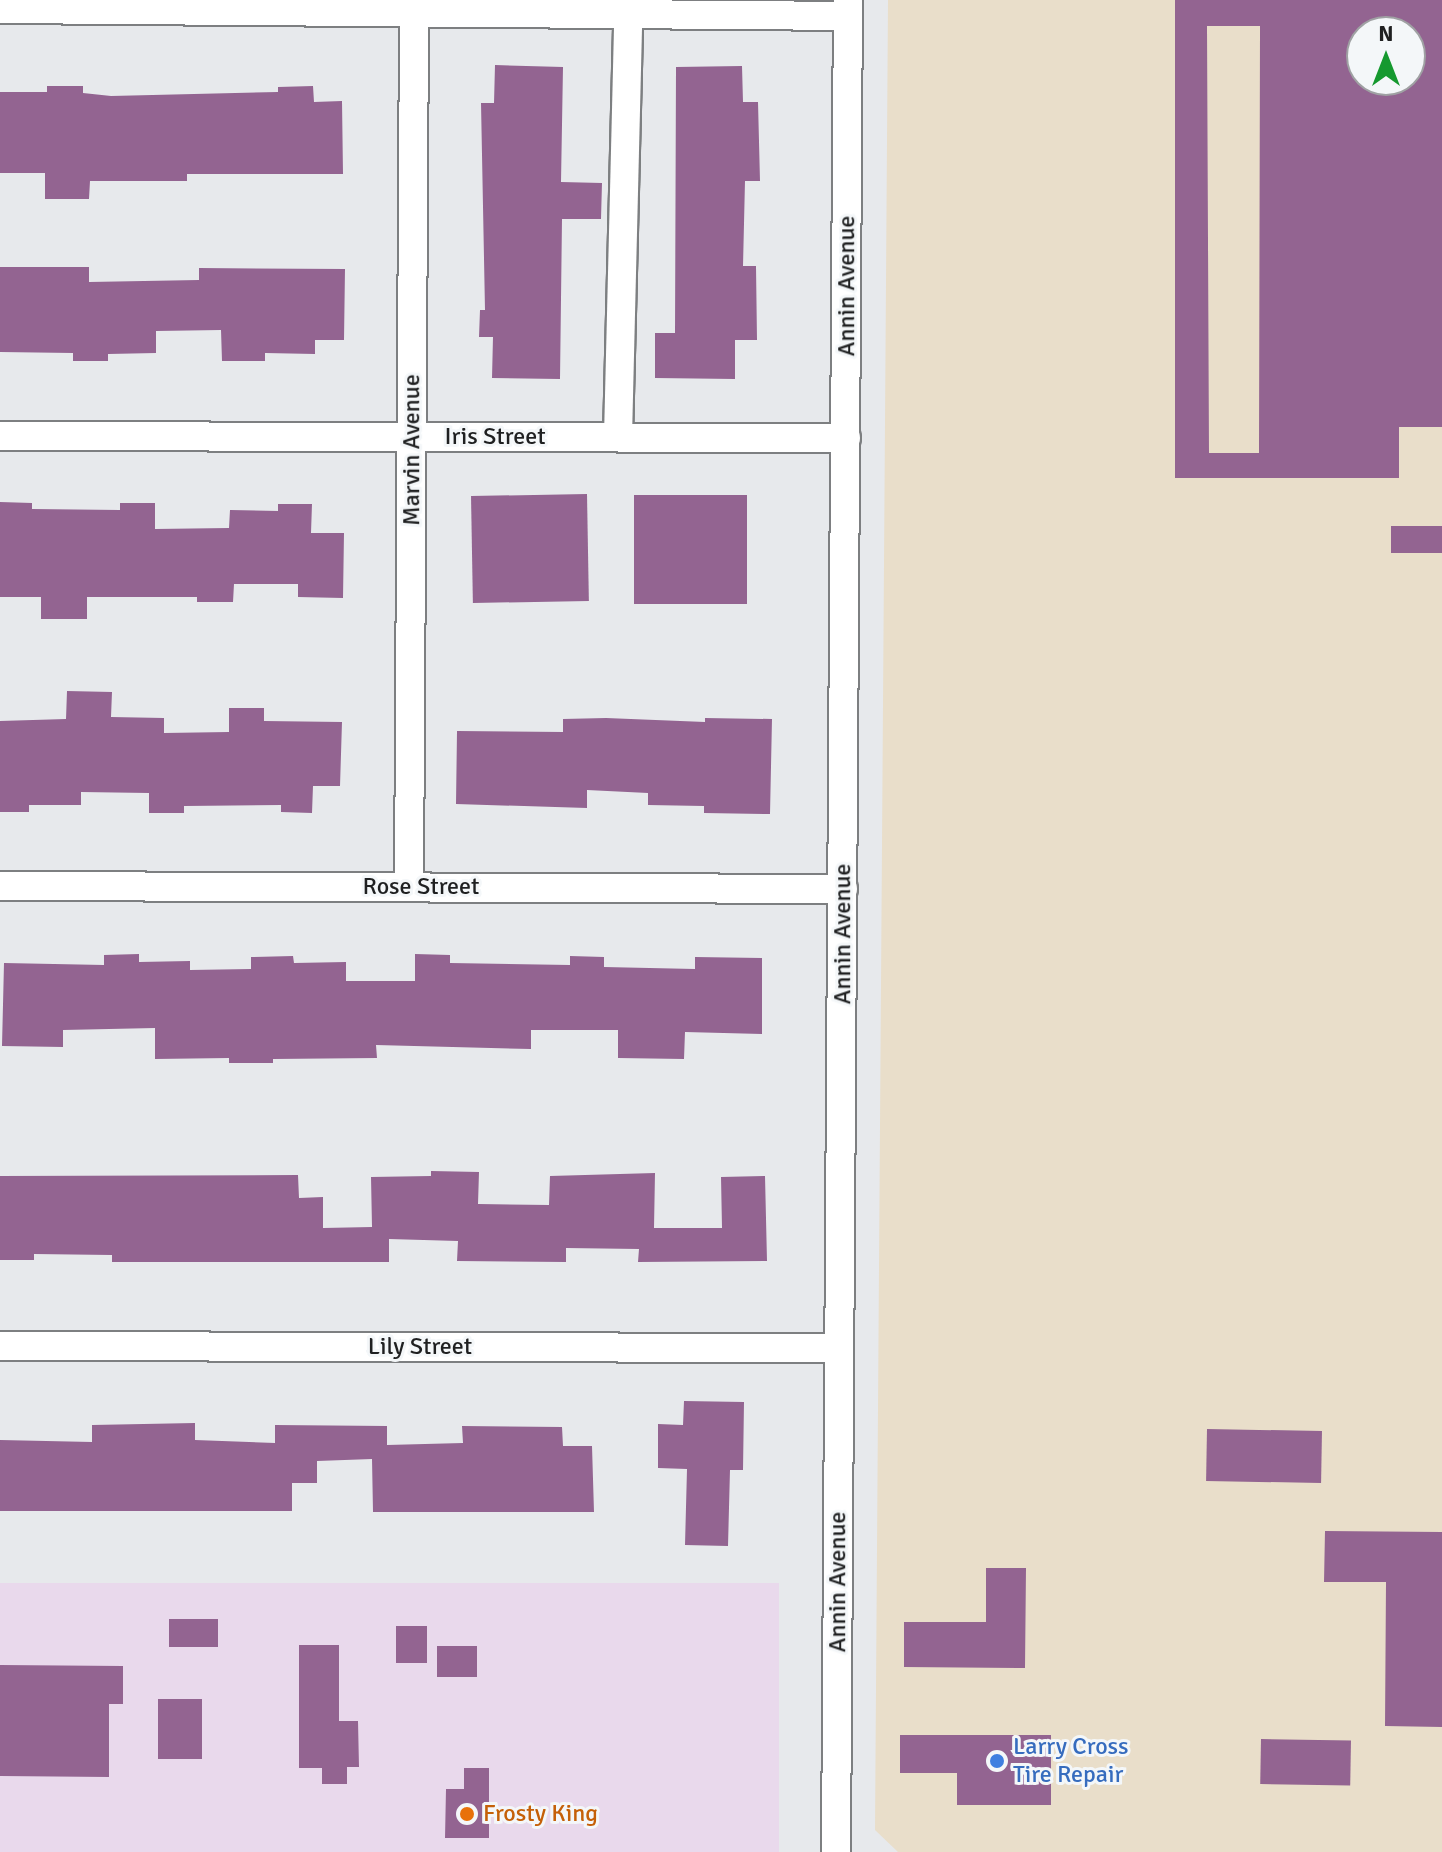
<!DOCTYPE html>
<html>
<head>
<meta charset="utf-8">
<style>
	body { margin:0 }
	#map { position:relative; width:1442px; height:1852px; overflow:hidden; background:#e7e9ec; font-family:Signika,sans-serif }
	div>[style] { position:absolute }
	[style*='--x'] { left:calc(var(--x)*1px); top:calc(var(--y)*1px); width:calc(var(--w)*1px); rotate:calc(var(--a)*1deg) }
	.commercial>* { inset:0; background:#e9d9ec; transform-origin:0 0 }
	.industrial>* { inset:0; background:#e9deca }
	.building>* { inset:0; background:#936491; transform-origin:0 0 }
	.roads { filter:drop-shadow(2px 0 #7d7f81) drop-shadow(-2px 0 #7d7f81) drop-shadow(0 2px #7d7f81) drop-shadow(0 -2px #7d7f81) }
	.street>* { height:28px; margin:-14px; padding:0 14px; transform-origin:14px; border-radius:14px; background:#fff }
	.dots>* { width:22px; height:22px; translate:-50% -50%; box-sizing:border-box; border:4px solid #f4f7f9; border-radius:50% }
	span { translate:-50% -50%; white-space:nowrap; text-align:center; line-height:1.15; -webkit-text-stroke:6px #f4f7f9; paint-order:stroke }
	.street-label { font-size:24px; color:#1f2021 }
	.shop-label { font-size:24px; color:#366cbe }
	.left { translate:0 -50%; text-align:left }
	.food-label { font-size:24px; color:#c56008 }
	.north { position:absolute; left:1346px; top:16px; width:80px; height:80px; box-sizing:border-box; background:#f4f7f9; border:2px solid #9fa1a3; border-radius:50%; rotate:0deg; font-size:22px; font-weight:700; line-height:32px; text-align:center; color:#1f2021 }
	.north::after { content:''; display:block; margin:auto; width:28px; height:36px; background:#15992f; clip-path:polygon(50% 0,100% 100%,50% 72%,0 100%) }
</style>
</head>
<body>
<div id="map">
	<div class="commercial">
		<div style="left:0;top:1583px;width:779px;height:269px"></div>
	</div>
	<div class="industrial">
		<div style="clip-path:polygon(evenodd,888px 0,1442px 0,1442px 1852px,898px 1852px,875px 1830px,888px 0,1362px 32px,1410px 32px,1410px 80px,1362px 80px,1362px 32px)"></div>
	</div>
	<div class="building">
		<div style="clip-path:polygon(evenodd,1175px 0,1442px 0,1442px 427px,1399px 427px,1399px 478px,1175px 478px,1175px 0,1207px 26px,1260px 26px,1259px 453px,1209px 453px,1207px 26px,1175px 0,1362px 32px,1410px 32px,1410px 80px,1362px 80px,1362px 32px)"></div>
		<div style="clip-path:polygon(495px 65px,563px 67px,561px 182px,602px 183px,601px 219px,562px 219px,560px 379px,492px 378px,493px 337px,479px 337px,480px 310px,485px 310px,481px 103px,494px 103px)"></div>
		<div style="clip-path:polygon(742px 66px,743px 102px,758px 102px,760px 181px,745px 181px,743px 266px,756px 266px,757px 340px,735px 340px,735px 379px,655px 378px,655px 333px,675px 333px,676px 67px)"></div>
		<div style="clip-path:polygon(47px 86px,83px 86px,83px 93px,111px 96px,278px 92px,278px 87px,313px 86px,314px 102px,342px 101px,343px 174px,187px 174px,187px 181px,90px 181px,89px 199px,45px 199px,45px 173px,0 173px,0 92px,47px 92px)"></div>
		<div style="clip-path:polygon(0 267px,89px 267px,89px 282px,199px 280px,199px 268px,345px 269px,344px 340px,315px 340px,315px 354px,265px 353px,265px 361px,222px 361px,221px 330px,156px 331px,156px 353px,108px 354px,108px 361px,73px 361px,73px 353px,0 352px)"></div>
		<div style="left:587px;top:494px;width:107px;height:116px;rotate:89deg"></div>
		<div style="left:634px;top:495px;width:113px;height:109px"></div>
		<div style="clip-path:polygon(0 502px,32px 503px,32px 509px,120px 510px,120px 503px,155px 503px,155px 529px,229px 528px,230px 510px,278px 511px,278px 504px,312px 504px,311px 533px,344px 533px,343px 598px,298px 597px,298px 584px,234px 584px,233px 602px,197px 602px,197px 597px,87px 597px,87px 619px,41px 619px,41px 597px,0 597px)"></div>
		<div style="left:1391px;top:526px;width:51px;height:27px"></div>
		<div style="clip-path:polygon(67px 691px,112px 692px,111px 717px,164px 718px,164px 733px,229px 732px,229px 708px,264px 708px,264px 721px,342px 722px,340px 786px,313px 786px,312px 813px,281px 812px,281px 805px,184px 806px,184px 813px,149px 813px,149px 793px,81px 792px,81px 805px,29px 805px,29px 812px,0 812px,0 721px,66px 719px)"></div>
		<div style="clip-path:polygon(606px 718px,705px 722px,705px 718px,772px 719px,770px 814px,704px 813px,704px 806px,648px 805px,648px 793px,587px 790px,587px 808px,456px 804px,457px 731px,563px 732px,563px 719px)"></div>
		<div style="clip-path:polygon(139px 954px,139px 962px,190px 961px,190px 970px,251px 969px,251px 957px,293px 956px,294px 963px,346px 962px,346px 981px,415px 981px,415px 954px,450px 955px,450px 963px,570px 965px,570px 956px,604px 957px,604px 967px,695px 969px,695px 957px,762px 958px,762px 1034px,685px 1032px,684px 1059px,618px 1058px,618px 1030px,531px 1030px,531px 1049px,376px 1045px,377px 1058px,273px 1059px,273px 1063px,229px 1063px,229px 1058px,155px 1059px,155px 1028px,63px 1030px,63px 1047px,2px 1046px,4px 963px,104px 965px,104px 955px)"></div>
		<div style="clip-path:polygon(431px 1171px,479px 1172px,478px 1204px,549px 1205px,550px 1176px,655px 1173px,654px 1228px,722px 1228px,721px 1177px,765px 1176px,767px 1261px,638px 1262px,639px 1249px,566px 1248px,566px 1262px,457px 1261px,458px 1241px,389px 1239px,389px 1262px,112px 1262px,112px 1255px,34px 1254px,34px 1260px,0 1260px,0 1176px,298px 1175px,299px 1198px,323px 1197px,323px 1228px,372px 1227px,371px 1177px,431px 1176px)"></div>
		<div style="clip-path:polygon(684px 1401px,744px 1402px,743px 1470px,730px 1470px,728px 1546px,685px 1545px,687px 1469px,658px 1468px,658px 1424px,683px 1425px)"></div>
		<div style="clip-path:polygon(195px 1423px,195px 1440px,275px 1443px,275px 1425px,387px 1426px,387px 1445px,463px 1443px,462px 1426px,562px 1427px,563px 1446px,592px 1446px,594px 1512px,373px 1512px,372px 1459px,317px 1461px,317px 1483px,292px 1483px,292px 1511px,0 1511px,0 1440px,92px 1442px,92px 1425px)"></div>
		<div style="left:1207px;top:1429px;width:115px;height:52px;rotate:1deg"></div>
		<div style="clip-path:polygon(1325px 1531px,1442px 1532px,1442px 1727px,1385px 1726px,1386px 1582px,1324px 1582px)"></div>
		<div style="clip-path:polygon(986px 1568px,1026px 1568px,1025px 1668px,904px 1667px,904px 1622px,986px 1622px)"></div>
		<div style="left:169px;top:1619px;width:49px;height:28px"></div>
		<div style="left:396px;top:1626px;width:31px;height:37px"></div>
		<div style="clip-path:polygon(299px 1645px,339px 1645px,339px 1721px,358px 1721px,359px 1767px,347px 1767px,347px 1784px,322px 1784px,322px 1768px,299px 1768px)"></div>
		<div style="left:437px;top:1646px;width:40px;height:31px"></div>
		<div style="clip-path:polygon(0 1665px,123px 1666px,123px 1704px,109px 1704px,109px 1777px,0 1776px)"></div>
		<div style="left:158px;top:1699px;width:44px;height:60px"></div>
		<div style="clip-path:polygon(900px 1735px,1051px 1735px,1051px 1805px,957px 1805px,957px 1773px,900px 1773px)"></div>
		<div style="left:1261px;top:1739px;width:90px;height:45px;rotate:1deg"></div>
		<div style="clip-path:polygon(464px 1768px,489px 1768px,489px 1838px,445px 1838px,446px 1789px,464px 1789px)"></div>
	</div>
	<div class="roads">
		<div class="street">
			<div style="--x:0;--y:9;--w:848;--a:0.47"></div>
			<div style="--x:0;--y:436;--w:846;--a:0.14"></div>
			<div style="--x:618;--y:437;--w:423;--a:-88.6"></div>
			<div style="--x:0;--y:886;--w:843;--a:0.2"></div>
			<div style="--x:409;--y:887;--w:875;--a:-89.67"></div>
			<div style="--x:0;--y:1346;--w:839;--a:0.14"></div>
			<div style="--x:836;--y:1852;--w:1852;--a:-89.63"></div>
		</div>
	</div>
	<div class="dots">
		<div style="left:997px;top:1761px;background:#3f7fe0"></div>
		<div style="left:467px;top:1814px;background:#e8710a"></div>
	</div>
	<div class="street-label">
		<span style="left:847px;top:286px;rotate:-90deg">Annin Avenue</span>
		<span style="left:495px;top:437px">Iris Street</span>
		<span style="left:412px;top:450px;rotate:-90deg">Marvin Avenue</span>
		<span style="left:421px;top:887px">Rose Street</span>
		<span style="left:843px;top:934px;rotate:-90deg">Annin Avenue</span>
		<span style="left:420px;top:1347px">Lily Street</span>
		<span style="left:838px;top:1582px;rotate:-90deg">Annin Avenue</span>
	</div>
	<div class="shop-label">
		<span class="left" style="left:1013px;top:1761px">Larry Cross<br>Tire Repair</span>
	</div>
	<div class="food-label">
		<span class="left" style="left:483px;top:1814px">Frosty King</span>
	</div>
	<div class="north">N</div>
</div>
</body>
</html>
